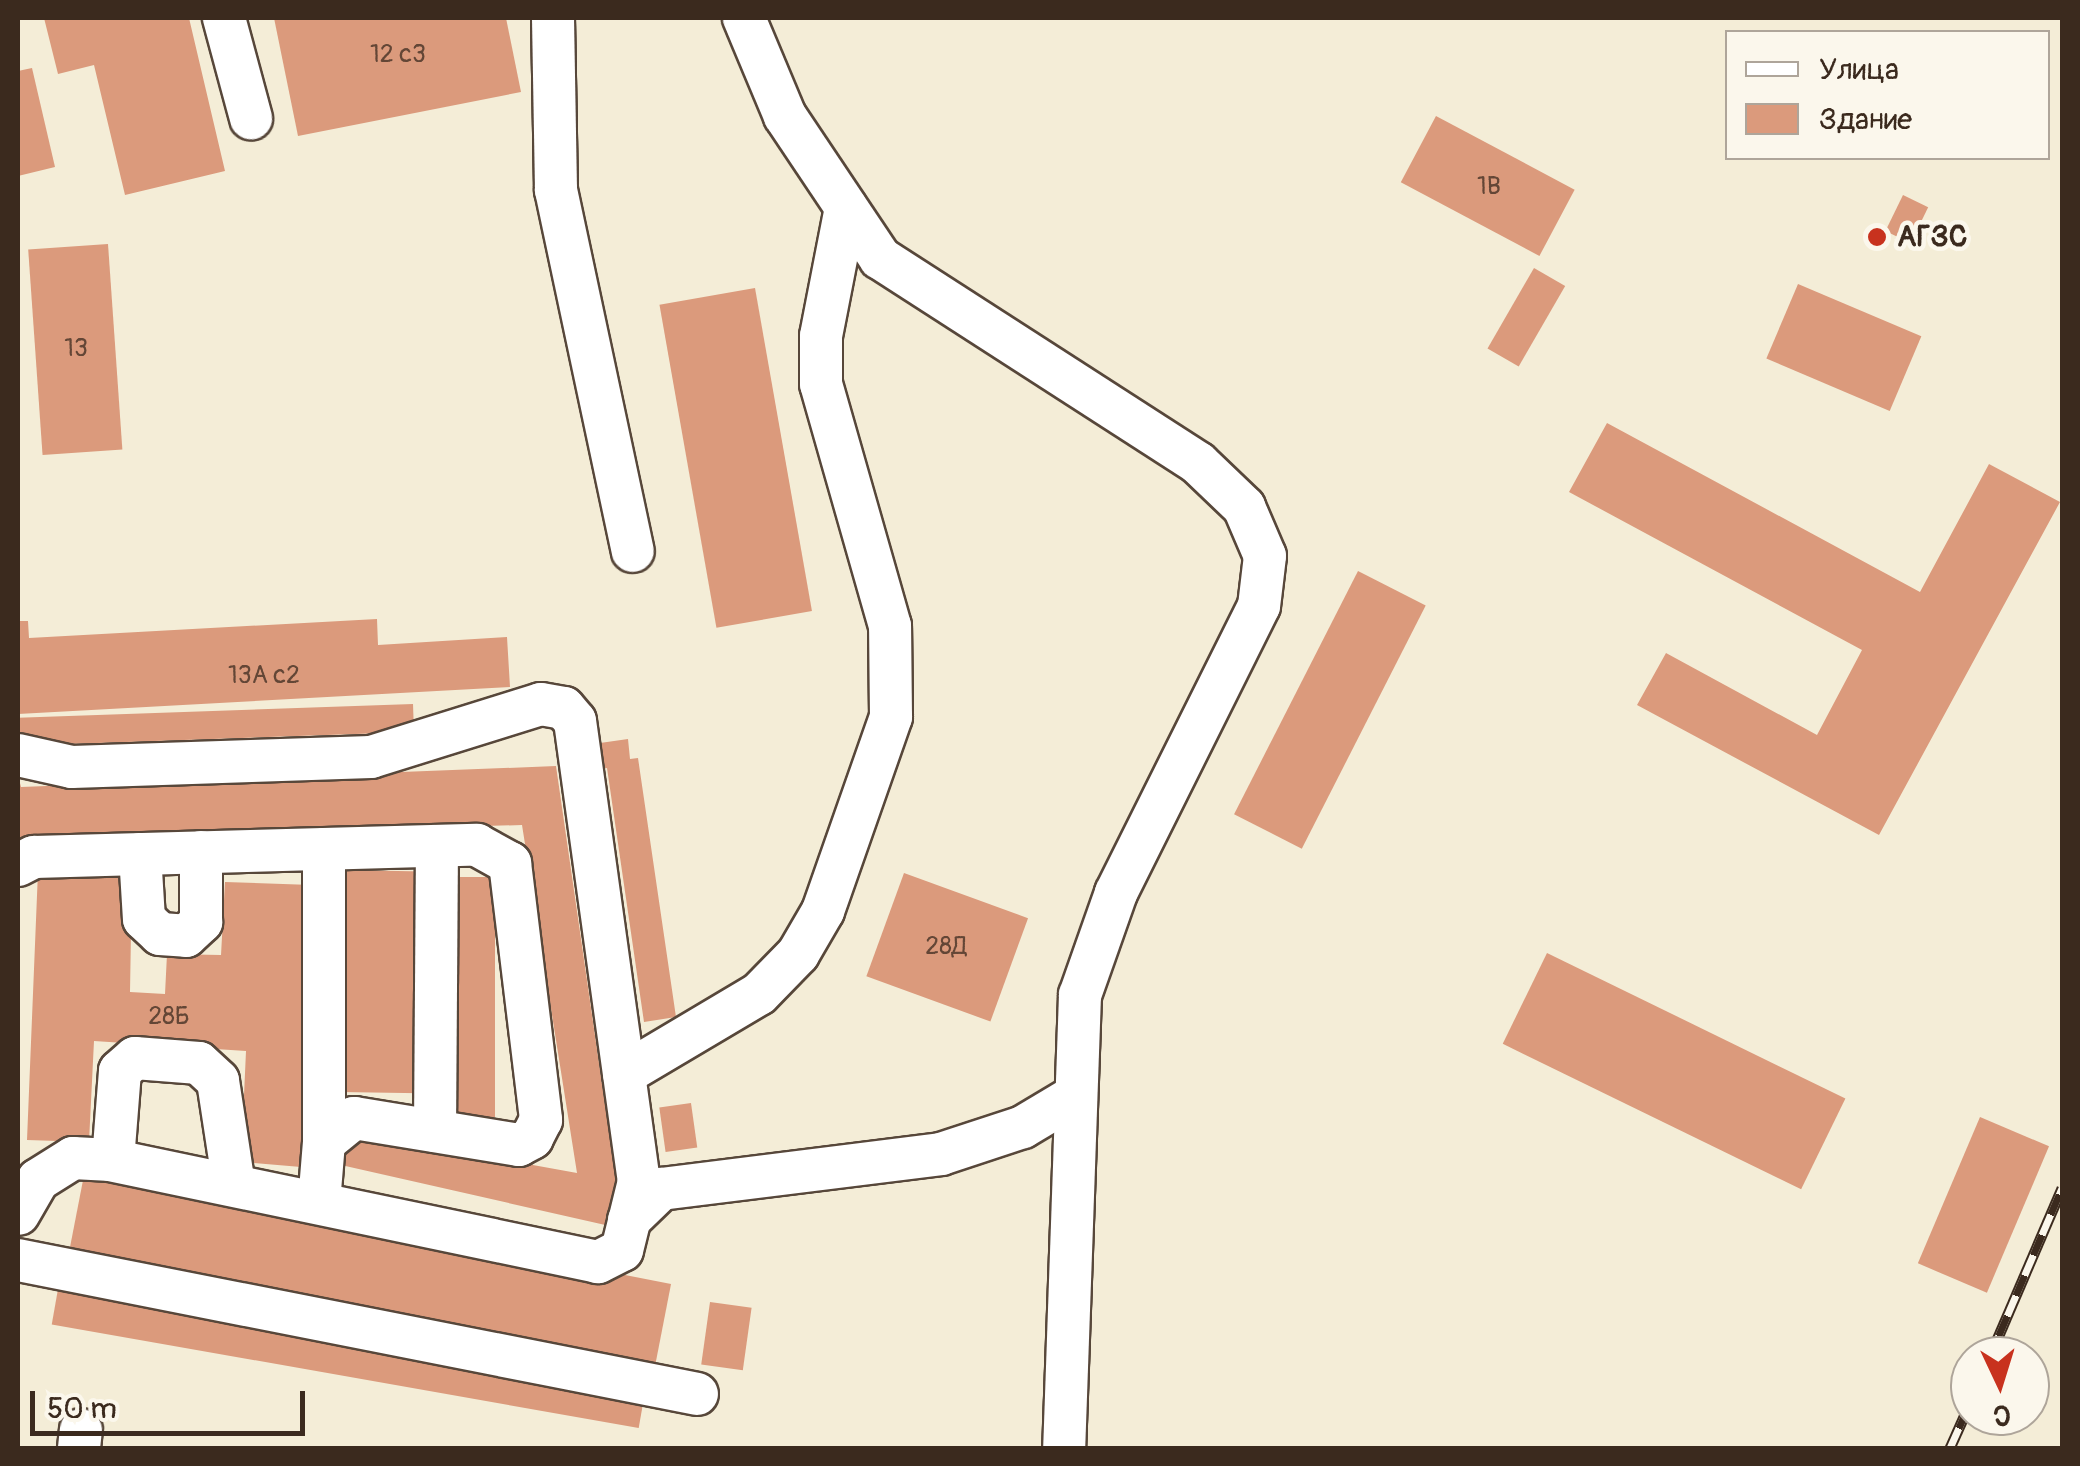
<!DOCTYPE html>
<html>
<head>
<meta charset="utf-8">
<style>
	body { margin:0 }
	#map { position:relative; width:2080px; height:1466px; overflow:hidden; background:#f4edd7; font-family:Pangolin,sans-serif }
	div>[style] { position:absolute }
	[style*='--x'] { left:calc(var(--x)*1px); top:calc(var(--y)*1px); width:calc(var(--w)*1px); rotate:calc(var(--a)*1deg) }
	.building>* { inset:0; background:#db9a7c; transform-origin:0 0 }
	.roads { filter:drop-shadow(2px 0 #57473a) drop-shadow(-2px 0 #57473a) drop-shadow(0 2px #57473a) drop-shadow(0 -2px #57473a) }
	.minor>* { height:42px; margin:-21px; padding:0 21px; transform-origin:21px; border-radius:21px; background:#fff }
	.rail>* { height:11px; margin-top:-5.5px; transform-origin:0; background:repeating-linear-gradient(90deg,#fbf7ec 0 22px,#3b2a1e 0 44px); box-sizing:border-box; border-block:2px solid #3b2a1e }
	.dots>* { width:28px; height:28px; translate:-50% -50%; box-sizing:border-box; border:5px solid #fbf7ec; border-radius:50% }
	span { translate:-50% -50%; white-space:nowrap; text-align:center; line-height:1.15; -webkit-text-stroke:9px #fbf7ec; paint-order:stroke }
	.number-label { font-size:25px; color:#634636 }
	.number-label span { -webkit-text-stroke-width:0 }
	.poi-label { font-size:30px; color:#3b2a1e; font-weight:700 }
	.left { translate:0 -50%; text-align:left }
	.frame { position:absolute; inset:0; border:20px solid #3b2a1e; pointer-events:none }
	.legend { position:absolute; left:1725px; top:30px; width:325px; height:130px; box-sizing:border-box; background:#fbf7ec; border:2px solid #aea59a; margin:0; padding:12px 18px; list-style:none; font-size:30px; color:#3b2a1e }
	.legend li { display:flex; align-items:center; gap:20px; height:50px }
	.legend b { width:50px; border:2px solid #aea59a }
	.north { position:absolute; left:1950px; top:1336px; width:100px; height:100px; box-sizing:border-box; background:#fbf7ec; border:2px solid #aea59a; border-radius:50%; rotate:176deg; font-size:28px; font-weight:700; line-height:40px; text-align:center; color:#3b2a1e }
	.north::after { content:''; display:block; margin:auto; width:35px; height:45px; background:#c8321e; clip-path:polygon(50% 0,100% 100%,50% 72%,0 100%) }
	.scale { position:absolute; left:30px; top:1391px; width:275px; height:45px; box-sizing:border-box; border:5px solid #3b2a1e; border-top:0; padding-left:12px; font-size:30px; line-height:35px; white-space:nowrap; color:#3b2a1e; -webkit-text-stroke:8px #fbf7ec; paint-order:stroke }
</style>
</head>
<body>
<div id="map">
	<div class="building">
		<div style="clip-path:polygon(44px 18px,189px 18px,225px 171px,125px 195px,94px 65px,58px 74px)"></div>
		<div style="clip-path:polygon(274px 18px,506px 18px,521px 92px,298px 136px)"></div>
		<div style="clip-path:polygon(32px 68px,55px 167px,18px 176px,18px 71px)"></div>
		<div style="left:1436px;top:116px;width:157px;height:75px;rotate:28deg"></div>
		<div style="left:1903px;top:195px;width:28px;height:40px;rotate:26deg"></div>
		<div style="left:1871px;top:228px;width:19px;height:11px;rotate:25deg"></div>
		<div style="left:108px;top:244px;width:206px;height:80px;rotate:86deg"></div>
		<div style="left:1534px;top:268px;width:36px;height:93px;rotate:30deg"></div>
		<div style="left:1798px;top:284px;width:134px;height:81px;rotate:23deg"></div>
		<div style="left:755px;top:288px;width:328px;height:97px;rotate:80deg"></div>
		<div style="clip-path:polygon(1607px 423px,1920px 592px,1989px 464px,2060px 502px,1879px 835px,1637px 705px,1666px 653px,1817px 735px,1862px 650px,1569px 492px)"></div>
		<div style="left:1358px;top:571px;width:76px;height:273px;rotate:27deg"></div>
		<div style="clip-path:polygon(377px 619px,378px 645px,507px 637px,510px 687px,18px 714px,18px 621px,28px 621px,29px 638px)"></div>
		<div style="left:413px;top:704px;width:28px;height:395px;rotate:88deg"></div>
		<div style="clip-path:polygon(628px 739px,630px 759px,638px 758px,676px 1017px,644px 1022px,607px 768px,597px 770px,593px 744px)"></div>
		<div style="clip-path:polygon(556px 766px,623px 1229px,341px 1165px,343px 1131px,577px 1173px,522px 825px,18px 839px,18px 775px,21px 787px)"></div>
		<div style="left:344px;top:870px;width:80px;height:222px;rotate:1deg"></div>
		<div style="clip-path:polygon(38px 871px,132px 873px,130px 992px,165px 994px,167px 954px,221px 955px,225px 882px,312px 885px,301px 1167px,241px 1162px,246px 1051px,94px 1041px,89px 1142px,27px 1140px)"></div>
		<div style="left:904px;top:873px;width:132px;height:110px;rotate:20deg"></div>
		<div style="left:495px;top:877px;width:240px;height:38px;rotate:90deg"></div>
		<div style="left:1547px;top:953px;width:332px;height:101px;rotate:26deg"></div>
		<div style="left:691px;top:1103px;width:45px;height:32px;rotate:82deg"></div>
		<div style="left:1980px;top:1117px;width:75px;height:159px;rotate:23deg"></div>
		<div style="left:85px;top:1170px;width:597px;height:86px;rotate:11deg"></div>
		<div style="left:58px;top:1289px;width:596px;height:36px;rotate:10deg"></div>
		<div style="left:710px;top:1302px;width:42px;height:63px;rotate:8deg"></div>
	</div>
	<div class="roads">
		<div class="minor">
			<div style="--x:224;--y:18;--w:104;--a:74.9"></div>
			<div style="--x:553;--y:18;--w:172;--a:89"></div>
			<div style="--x:556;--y:190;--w:369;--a:78"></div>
			<div style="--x:744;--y:18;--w:106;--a:67.3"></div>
			<div style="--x:785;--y:116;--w:171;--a:56.2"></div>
			<div style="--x:880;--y:258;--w:378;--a:32.8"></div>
			<div style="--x:1198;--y:463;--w:64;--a:43.7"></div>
			<div style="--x:1244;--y:507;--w:53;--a:66.8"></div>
			<div style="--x:1265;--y:556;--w:50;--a:96.8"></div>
			<div style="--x:1259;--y:606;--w:321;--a:116.5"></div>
			<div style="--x:1116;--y:893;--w:108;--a:109.4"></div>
			<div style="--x:1080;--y:995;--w:453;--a:92"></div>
			<div style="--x:18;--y:755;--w:55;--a:12.5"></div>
			<div style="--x:72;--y:767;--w:299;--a:-1.9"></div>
			<div style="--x:371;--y:757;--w:178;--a:-17.3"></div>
			<div style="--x:541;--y:704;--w:23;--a:10"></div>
			<div style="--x:564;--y:708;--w:17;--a:50"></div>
			<div style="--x:575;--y:721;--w:464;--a:82.1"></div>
			<div style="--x:639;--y:1181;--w:71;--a:103.8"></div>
			<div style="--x:622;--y:1250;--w:27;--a:153"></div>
			<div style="--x:598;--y:1262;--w:498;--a:-168.2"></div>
			<div style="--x:111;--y:1160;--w:38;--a:-177"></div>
			<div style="--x:73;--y:1158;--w:41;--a:147.8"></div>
			<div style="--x:38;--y:1180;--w:39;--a:120"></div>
			<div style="--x:140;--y:854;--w:65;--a:86.5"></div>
			<div style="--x:144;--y:919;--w:22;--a:43"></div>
			<div style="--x:160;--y:934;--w:26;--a:4"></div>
			<div style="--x:186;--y:936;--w:21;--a:-43"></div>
			<div style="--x:201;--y:922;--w:70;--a:-90"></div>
			<div style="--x:18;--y:865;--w:18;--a:-27"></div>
			<div style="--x:34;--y:857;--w:443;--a:-1.6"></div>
			<div style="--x:477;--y:845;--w:38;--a:29"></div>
			<div style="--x:510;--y:863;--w:259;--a:83.1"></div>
			<div style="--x:541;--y:1120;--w:20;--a:117"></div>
			<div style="--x:532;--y:1138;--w:15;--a:152"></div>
			<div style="--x:519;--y:1145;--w:167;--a:-170.7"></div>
			<div style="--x:354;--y:1118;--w:38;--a:141"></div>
			<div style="--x:324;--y:1142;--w:61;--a:94.7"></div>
			<div style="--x:624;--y:1074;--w:157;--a:-30.7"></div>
			<div style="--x:759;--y:994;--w:56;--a:-45.7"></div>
			<div style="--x:798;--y:954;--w:50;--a:-59.8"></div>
			<div style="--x:823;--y:911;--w:206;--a:-70.7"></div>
			<div style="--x:891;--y:717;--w:91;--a:-90.6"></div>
			<div style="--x:890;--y:626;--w:252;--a:-105.9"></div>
			<div style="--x:821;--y:384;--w:48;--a:-90"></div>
			<div style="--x:821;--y:336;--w:131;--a:-79"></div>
			<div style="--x:435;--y:1131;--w:285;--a:-89.6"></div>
			<div style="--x:324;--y:1142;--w:293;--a:-90"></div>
			<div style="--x:113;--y:1160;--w:89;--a:-85.5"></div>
			<div style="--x:120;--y:1071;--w:20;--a:-41"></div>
			<div style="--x:135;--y:1058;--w:64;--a:4.5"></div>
			<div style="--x:199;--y:1063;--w:26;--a:43"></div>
			<div style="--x:218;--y:1081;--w:105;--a:81.3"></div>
			<div style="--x:629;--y:1220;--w:45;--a:-44.1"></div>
			<div style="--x:661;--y:1189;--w:282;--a:-7.1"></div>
			<div style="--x:941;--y:1154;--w:86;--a:-18.2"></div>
			<div style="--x:1023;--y:1127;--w:55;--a:-30.8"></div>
			<div style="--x:18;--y:1260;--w:692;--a:11.16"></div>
			<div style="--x:79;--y:1448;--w:18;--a:-84"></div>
		</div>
	</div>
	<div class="rail">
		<div style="--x:1990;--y:1356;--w:183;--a:-66.8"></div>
		<div style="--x:1950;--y:1448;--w:49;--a:-66"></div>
	</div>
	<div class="dots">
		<div style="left:1877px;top:237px;background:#c8321e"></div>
	</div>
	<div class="number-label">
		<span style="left:398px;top:55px">12 с3</span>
		<span style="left:1489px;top:187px">1В</span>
		<span style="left:76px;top:349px">13</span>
		<span style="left:264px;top:676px">13А с2</span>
		<span style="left:946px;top:947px">28Д</span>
		<span style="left:169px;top:1017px">28Б</span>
	</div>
	<div class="poi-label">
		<span class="left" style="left:1897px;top:237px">АГЗС</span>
	</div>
	<div class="frame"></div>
	<ul class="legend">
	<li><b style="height:12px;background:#fff"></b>Улица</li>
	<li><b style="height:28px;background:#db9a7c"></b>Здание</li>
	</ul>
	<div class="north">С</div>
	<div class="scale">50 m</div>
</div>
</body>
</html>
